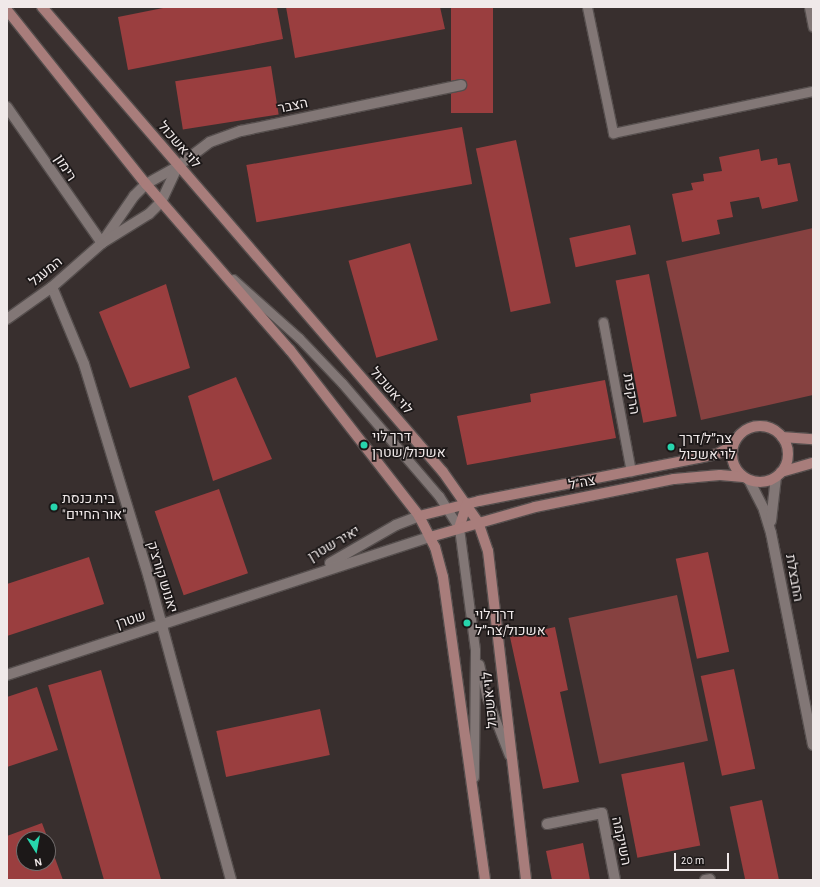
<!DOCTYPE html>
<html>
<head>
<meta charset="utf-8">
<style>
	body { margin:0 }
	#map { position:relative; width:820px; height:887px; overflow:hidden; background:#382f2e; font-family:"Alegreya Sans",Heebo,sans-serif }
	div>[style] { position:absolute }
	[style*='--x'] { left:calc(var(--x)*1px); top:calc(var(--y)*1px); width:calc(var(--w)*1px); rotate:calc(var(--a)*1deg) }
	.green>* { inset:0; background:#864140; transform-origin:0 0 }
	.building>* { inset:0; background:#9a3e3f; transform-origin:0 0 }
	.roads { filter:drop-shadow(1px 0 #554e4d) drop-shadow(-1px 0 #554e4d) drop-shadow(0 1px #554e4d) drop-shadow(0 -1px #554e4d) }
	.lane>* { height:9px; margin:-4.5px; padding:0 4.5px; transform-origin:4.5px; border-radius:4.5px; background:#827776 }
	.street>* { height:10px; margin:-5px; padding:0 5px; transform-origin:5px; border-radius:5px; background:#827776 }
	.secondary>* { height:10px; margin:-5px; padding:0 5px; transform-origin:5px; border-radius:5px; background:#a87d7b }
	.secondary>.ring { margin:-5px; padding:0; box-sizing:content-box; background:none; border:10px solid #a87d7b; border-radius:50% }
	.dots>* { width:11px; height:11px; translate:-50% -50%; box-sizing:border-box; border:2px solid #1c1818; border-radius:50% }
	span { translate:-50% -50%; white-space:nowrap; text-align:center; line-height:1.15; -webkit-text-stroke:3.5px #1c1818; paint-order:stroke }
	.street-label { font-size:14px; color:#f0e9e9 }
	.poi-label { font-size:14px; color:#f0e9e9 }
	.left { translate:0 -50%; text-align:left }
	.frame { position:absolute; inset:0; border:8px solid #f0e9e9; pointer-events:none }
	.north { position:absolute; left:16px; top:831px; width:40px; height:40px; box-sizing:border-box; background:#1c1818; border:1px solid #716c6c; border-radius:50%; rotate:169deg; font-size:11px; font-weight:700; line-height:16px; text-align:center; color:#f0e9e9 }
	.north::after { content:''; display:block; margin:auto; width:14px; height:18px; background:#27d5ad; clip-path:polygon(50% 0,100% 100%,50% 72%,0 100%) }
	.scale { position:absolute; left:674px; top:853px; width:55px; height:18px; box-sizing:border-box; border:2px solid #f0e9e9; border-top:0; padding-left:5px; font-size:12px; line-height:14px; white-space:nowrap; color:#f0e9e9; -webkit-text-stroke:3px #1c1818; paint-order:stroke }
</style>
</head>
<body>
<div id="map">
	<div class="green">
		<div style="clip-path:polygon(813px 228px,813px 395px,701px 420px,666px 261px)"></div>
		<div style="left:677px;top:595px;width:149px;height:111px;rotate:78deg"></div>
	</div>
	<div class="building">
		<div style="clip-path:polygon(168px 7px,277px 7px,283px 39px,128px 70px,118px 17px)"></div>
		<div style="clip-path:polygon(286px 7px,440px 7px,445px 29px,295px 58px)"></div>
		<div style="left:451px;top:7px;width:42px;height:106px"></div>
		<div style="left:271px;top:66px;width:49px;height:97px;rotate:81deg"></div>
		<div style="left:462px;top:127px;width:58px;height:219px;rotate:80deg"></div>
		<div style="left:516px;top:140px;width:167px;height:41px;rotate:78deg"></div>
		<div style="clip-path:polygon(759px 149px,761px 161px,777px 158px,778px 165px,790px 163px,798px 201px,762px 209px,759px 197px,730px 202px,733px 217px,717px 220px,720px 234px,682px 242px,672px 194px,693px 190px,691px 183px,704px 181px,703px 174px,722px 171px,719px 157px)"></div>
		<div style="left:630px;top:225px;width:30px;height:62px;rotate:78deg"></div>
		<div style="left:410px;top:243px;width:101px;height:64px;rotate:74deg"></div>
		<div style="left:649px;top:274px;width:145px;height:34px;rotate:79deg"></div>
		<div style="clip-path:polygon(166px 284px,190px 368px,130px 388px,99px 312px)"></div>
		<div style="clip-path:polygon(236px 377px,272px 459px,213px 481px,188px 396px)"></div>
		<div style="clip-path:polygon(605px 380px,616px 438px,467px 465px,457px 416px,531px 402px,530px 394px)"></div>
		<div style="left:219px;top:489px;width:89px;height:68px;rotate:71deg"></div>
		<div style="left:708px;top:552px;width:102px;height:33px;rotate:78deg"></div>
		<div style="clip-path:polygon(89px 557px,104px 604px,7px 636px,7px 584px)"></div>
		<div style="clip-path:polygon(555px 627px,568px 690px,560px 692px,579px 782px,543px 789px,510px 637px)"></div>
		<div style="left:734px;top:669px;width:102px;height:34px;rotate:78deg"></div>
		<div style="left:101px;top:670px;width:219px;height:55px;rotate:74deg"></div>
		<div style="clip-path:polygon(37px 687px,58px 750px,7px 767px,7px 697px)"></div>
		<div style="left:320px;top:709px;width:47px;height:106px;rotate:78deg"></div>
		<div style="left:684px;top:762px;width:85px;height:64px;rotate:79deg"></div>
		<div style="left:762px;top:800px;width:82px;height:33px;rotate:78deg"></div>
		<div style="clip-path:polygon(42px 823px,48px 839px,24px 839px,24px 863px,48px 863px,48px 839px,63px 880px,7px 880px,7px 836px)"></div>
		<div style="clip-path:polygon(583px 843px,590px 880px,552px 880px,546px 851px)"></div>
	</div>
	<div class="roads">
		<div class="lane">
			<div style="--x:587;--y:7;--w:129;--a:78.3"></div>
			<div style="--x:613;--y:133;--w:204;--a:-11.9"></div>
			<div style="--x:809;--y:7;--w:20;--a:79"></div>
			<div style="--x:233;--y:279;--w:89;--a:41.8"></div>
			<div style="--x:299;--y:338;--w:62;--a:46.3"></div>
			<div style="--x:342;--y:383;--w:149;--a:49.4"></div>
			<div style="--x:439;--y:496;--w:38;--a:58"></div>
			<div style="--x:459;--y:528;--w:123;--a:82.5"></div>
			<div style="--x:475;--y:650;--w:127;--a:90.5"></div>
			<div style="--x:603;--y:322;--w:152;--a:79.4"></div>
			<div style="--x:479;--y:664;--w:35;--a:77"></div>
			<div style="--x:487;--y:698;--w:61;--a:68.9"></div>
		</div>
		<div class="street">
			<div style="--x:7;--y:107;--w:166;--a:55.1"></div>
			<div style="--x:103;--y:241;--w:55;--a:-55.4"></div>
			<div style="--x:134;--y:196;--w:17;--a:-45"></div>
			<div style="--x:146;--y:184;--w:37;--a:-29"></div>
			<div style="--x:52;--y:287;--w:83;--a:67.4"></div>
			<div style="--x:84;--y:364;--w:224;--a:73.1"></div>
			<div style="--x:149;--y:578;--w:313;--a:74.8"></div>
			<div style="--x:7;--y:319;--w:55;--a:-35.4"></div>
			<div style="--x:52;--y:287;--w:67;--a:-41.3"></div>
			<div style="--x:102;--y:243;--w:55;--a:-31.7"></div>
			<div style="--x:149;--y:214;--w:17;--a:-45"></div>
			<div style="--x:161;--y:202;--w:40;--a:-65"></div>
			<div style="--x:178;--y:166;--w:40;--a:-37"></div>
			<div style="--x:210;--y:142;--w:33;--a:-20"></div>
			<div style="--x:241;--y:131;--w:225;--a:-11.8"></div>
			<div style="--x:749;--y:480;--w:34;--a:63"></div>
			<div style="--x:764;--y:510;--w:24;--a:73"></div>
			<div style="--x:771;--y:533;--w:216;--a:78.8"></div>
			<div style="--x:771;--y:521;--w:44;--a:-83.5"></div>
			<div style="--x:330;--y:563;--w:76;--a:-29.9"></div>
			<div style="--x:396;--y:525;--w:25;--a:-21"></div>
			<div style="--x:7;--y:675;--w:445;--a:-18.1"></div>
			<div style="--x:547;--y:824;--w:56;--a:-11.3"></div>
			<div style="--x:602;--y:813;--w:68;--a:79"></div>
			<div style="--x:705;--y:880;--w:5;--a:-11"></div>
		</div>
		<div class="secondary">
			<div style="--x:42;--y:7;--w:614;--a:49.23"></div>
			<div style="--x:443;--y:472;--w:61;--a:55"></div>
			<div style="--x:478;--y:522;--w:31;--a:71"></div>
			<div style="--x:488;--y:551;--w:331;--a:83.4"></div>
			<div style="--x:7;--y:10;--w:223;--a:51.4"></div>
			<div style="--x:146;--y:184;--w:220;--a:49.1"></div>
			<div style="--x:290;--y:350;--w:210;--a:52.1"></div>
			<div style="--x:419;--y:516;--w:35;--a:63"></div>
			<div style="--x:435;--y:547;--w:31;--a:75"></div>
			<div style="--x:443;--y:577;--w:306;--a:82.1"></div>
			<div class="ring" style="left:732px;top:426px;width:46px;height:46px"></div>
			<div style="--x:782;--y:437;--w:31;--a:4"></div>
			<div style="--x:781;--y:472;--w:33;--a:-16"></div>
			<div style="--x:419;--y:516;--w:62;--a:-14"></div>
			<div style="--x:479;--y:501;--w:223;--a:-11.1"></div>
			<div style="--x:698;--y:458;--w:19;--a:-12"></div>
			<div style="--x:717;--y:454;--w:18;--a:-29"></div>
			<div style="--x:459;--y:528;--w:26;--a:-72"></div>
			<div style="--x:430;--y:537;--w:109;--a:-15.9"></div>
			<div style="--x:535;--y:507;--w:142;--a:-11.4"></div>
			<div style="--x:674;--y:479;--w:46;--a:-5"></div>
			<div style="--x:720;--y:475;--w:23;--a:5"></div>
		</div>
	</div>
	<div class="dots">
		<div style="left:364px;top:445px;background:#27d5ad"></div>
		<div style="left:671px;top:447px;background:#27d5ad"></div>
		<div style="left:54px;top:507px;background:#27d5ad"></div>
		<div style="left:467px;top:623px;background:#27d5ad"></div>
	</div>
	<div class="street-label">
		<span style="left:293px;top:106px;rotate:-12deg">הצבר</span>
		<span style="left:179px;top:145px;rotate:49deg">לוי אשכול</span>
		<span style="left:65px;top:168px;rotate:57deg">רימון</span>
		<span style="left:46px;top:272px;rotate:-39deg">המעגל</span>
		<span style="left:391px;top:391px;rotate:49deg">לוי אשכול</span>
		<span style="left:631px;top:394px;rotate:80deg">הרקפת</span>
		<span style="left:582px;top:483px;rotate:-11deg">צה"ל</span>
		<span style="left:334px;top:544px;rotate:-30deg">יאיר שטרן</span>
		<span style="left:162px;top:577px;rotate:73deg">יאנוש קורצ'ק</span>
		<span style="left:794px;top:578px;rotate:80deg">החבצלת</span>
		<span style="left:131px;top:620px;rotate:-18deg">שטרן</span>
		<span style="left:490px;top:700px;rotate:-95deg">לוי אשכול</span>
		<span style="left:621px;top:841px;rotate:78deg">השיקמה</span>
	</div>
	<div class="poi-label">
		<span class="left" style="left:372px;top:445px">דרך לוי<br>אשכול/שטרן</span>
		<span class="left" style="left:679px;top:447px">צה״ל/דרך<br>לוי אשכול</span>
		<span class="left" style="left:62px;top:507px">בית כנסת<br>"אור החיים"</span>
		<span class="left" style="left:475px;top:623px">דרך לוי<br>אשכול/צה״ל</span>
	</div>
	<div class="frame"></div>
	<div class="north">N</div>
	<div class="scale">20 m</div>
</div>
</body>
</html>
